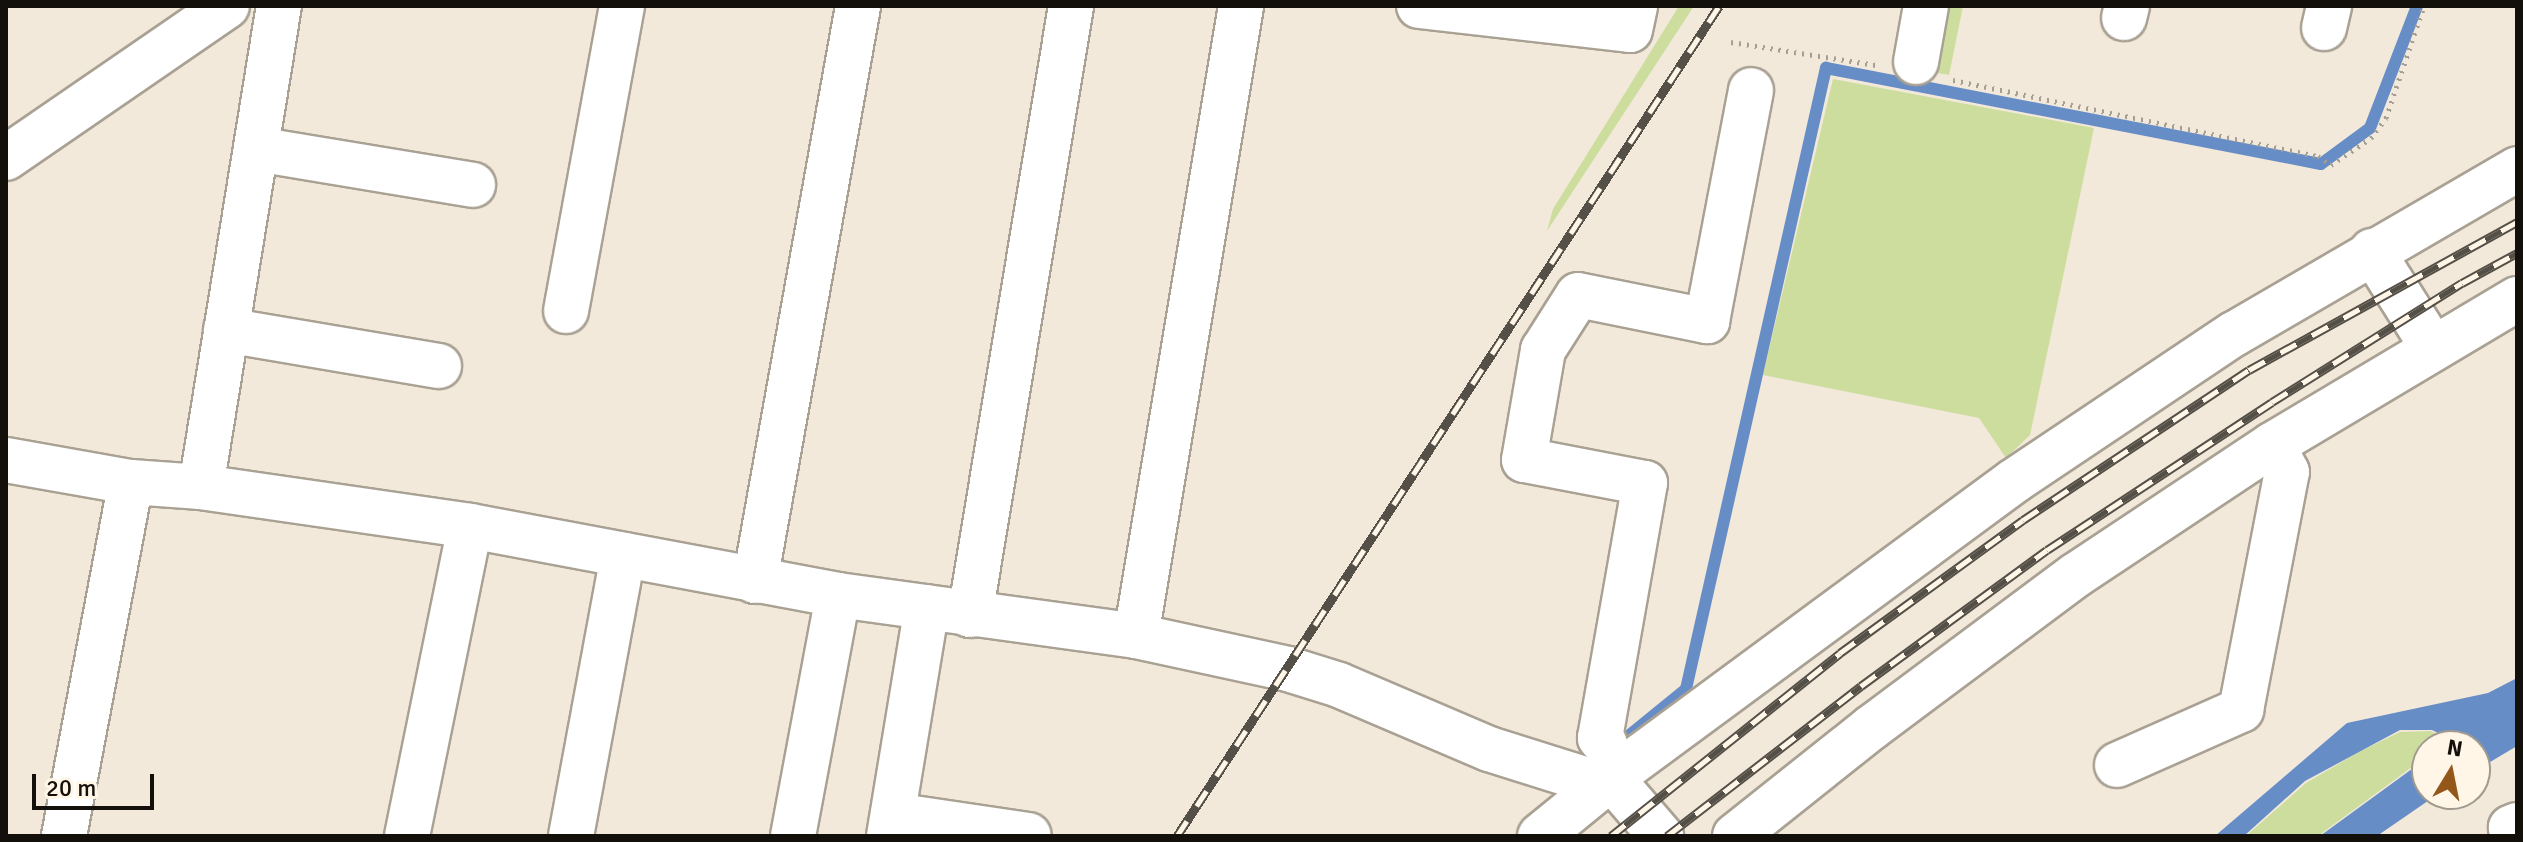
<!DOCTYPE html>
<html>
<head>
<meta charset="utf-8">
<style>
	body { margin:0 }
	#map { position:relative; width:2523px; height:842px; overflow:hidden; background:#f2e9da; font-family:Signika,sans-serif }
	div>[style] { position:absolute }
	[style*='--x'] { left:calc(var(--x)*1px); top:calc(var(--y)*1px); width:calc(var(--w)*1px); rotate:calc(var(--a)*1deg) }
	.green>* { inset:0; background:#ccdd9d }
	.water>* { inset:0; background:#678dc7 }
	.stream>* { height:12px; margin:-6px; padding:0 6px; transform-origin:6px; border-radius:6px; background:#678dc7 }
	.path>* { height:5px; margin-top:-2.5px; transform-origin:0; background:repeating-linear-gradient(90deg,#a59e93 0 2px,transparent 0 8px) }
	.roads { filter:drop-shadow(2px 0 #a9a193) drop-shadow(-2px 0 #a9a193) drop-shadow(0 2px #a9a193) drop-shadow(0 -2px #a9a193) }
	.minor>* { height:44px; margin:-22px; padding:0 22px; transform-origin:22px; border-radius:22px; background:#fff }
	.rail>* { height:9px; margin-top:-4.5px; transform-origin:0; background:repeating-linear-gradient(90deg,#fff6e7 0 18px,#544f47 0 36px); box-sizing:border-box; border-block:2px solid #544f47 }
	span { translate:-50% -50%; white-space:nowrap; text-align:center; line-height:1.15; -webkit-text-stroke:6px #fff6e7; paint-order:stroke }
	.frame { position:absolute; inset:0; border:8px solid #13100b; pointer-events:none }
	.north { position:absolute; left:2411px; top:730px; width:80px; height:80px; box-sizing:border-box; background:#fff6e7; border:2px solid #a19a8f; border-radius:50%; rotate:10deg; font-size:22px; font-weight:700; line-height:32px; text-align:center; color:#13100b }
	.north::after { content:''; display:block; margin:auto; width:28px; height:36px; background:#935719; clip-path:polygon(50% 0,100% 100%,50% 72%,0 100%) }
	.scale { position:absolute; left:32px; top:774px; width:122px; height:36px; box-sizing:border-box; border:4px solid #13100b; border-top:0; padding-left:10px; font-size:24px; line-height:28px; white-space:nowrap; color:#13100b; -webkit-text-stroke:6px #fff6e7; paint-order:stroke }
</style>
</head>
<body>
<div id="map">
	<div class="green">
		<div style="clip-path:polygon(1679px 6px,1694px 6px,1547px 231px,1553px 209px)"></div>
		<div style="clip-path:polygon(1914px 6px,1963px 6px,1949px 75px,1901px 66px)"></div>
		<div style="clip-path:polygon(1833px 79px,2094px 128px,2030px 435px,2006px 458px,1979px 418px,1763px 375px)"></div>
		<div style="clip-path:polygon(2431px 731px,2442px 738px,2439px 746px,2427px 746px,2427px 756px,2318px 836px,2246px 836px,2306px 783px,2359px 752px,2400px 732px)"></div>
	</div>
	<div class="water">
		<div style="clip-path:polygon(2517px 678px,2517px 746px,2475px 771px,2475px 746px,2442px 746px,2444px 736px,2432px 730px,2400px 730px,2305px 781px,2244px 836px,2215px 836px,2347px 723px,2488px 693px)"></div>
		<div style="clip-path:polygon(2427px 758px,2427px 794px,2438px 794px,2377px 836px,2320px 836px)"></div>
	</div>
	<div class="stream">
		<div style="--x:1615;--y:747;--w:92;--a:-39.2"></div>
		<div style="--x:1686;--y:689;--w:637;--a:-77.3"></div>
		<div style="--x:1826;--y:68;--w:504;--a:10.98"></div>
		<div style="--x:2321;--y:164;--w:61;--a:-36.3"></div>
		<div style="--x:2370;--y:128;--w:131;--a:-68.9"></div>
	</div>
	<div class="path">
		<div style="--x:1731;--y:42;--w:147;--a:9"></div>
		<div style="--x:1953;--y:80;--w:373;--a:11.8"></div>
		<div style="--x:2318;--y:156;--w:16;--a:35"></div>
		<div style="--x:2331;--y:165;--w:48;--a:-34"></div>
		<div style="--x:2371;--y:138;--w:25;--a:-53"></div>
		<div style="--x:2386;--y:118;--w:118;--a:-71.3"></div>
	</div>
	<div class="roads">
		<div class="minor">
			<div style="--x:1419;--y:6;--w:212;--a:6.5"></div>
			<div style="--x:1630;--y:30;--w:25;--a:-78"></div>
			<div style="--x:2124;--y:18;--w:12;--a:-76"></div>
			<div style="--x:2324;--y:28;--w:23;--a:-77"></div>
			<div style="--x:1916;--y:62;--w:57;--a:-79.9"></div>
			<div style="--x:256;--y:149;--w:220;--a:9.4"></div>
			<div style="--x:6;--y:158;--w:268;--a:-34.5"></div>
			<div style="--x:2372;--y:251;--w:115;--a:57.8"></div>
			<div style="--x:566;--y:311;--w:310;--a:-79.6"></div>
			<div style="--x:226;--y:330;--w:216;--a:9.6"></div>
			<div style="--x:6;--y:460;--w:127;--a:10"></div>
			<div style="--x:131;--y:482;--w:70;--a:4.1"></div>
			<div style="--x:201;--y:487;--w:272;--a:8.2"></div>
			<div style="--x:470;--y:526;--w:374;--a:10.6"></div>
			<div style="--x:838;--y:595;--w:301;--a:7.8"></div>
			<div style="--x:1136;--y:636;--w:156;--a:12.2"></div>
			<div style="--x:1288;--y:669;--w:53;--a:17.4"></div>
			<div style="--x:1339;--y:685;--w:163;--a:23.1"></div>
			<div style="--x:1489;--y:749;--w:120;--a:17.5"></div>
			<div style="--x:201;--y:487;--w:487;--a:-80.8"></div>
			<div style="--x:755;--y:581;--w:584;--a:-79.84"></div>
			<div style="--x:970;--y:615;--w:617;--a:-80.58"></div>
			<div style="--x:1136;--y:636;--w:639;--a:-80.54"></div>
			<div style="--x:1605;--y:744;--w:8;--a:-130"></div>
			<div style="--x:1600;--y:738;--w:259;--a:-80"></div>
			<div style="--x:1645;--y:483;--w:123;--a:-169.2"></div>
			<div style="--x:1524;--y:460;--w:112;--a:-80.2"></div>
			<div style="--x:1543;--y:350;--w:65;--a:-57.5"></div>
			<div style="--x:1578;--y:295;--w:132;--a:11.4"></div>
			<div style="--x:1707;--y:321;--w:235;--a:-79.2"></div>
			<div style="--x:2117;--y:765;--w:136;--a:-23.9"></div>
			<div style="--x:2241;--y:710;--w:242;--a:-79.1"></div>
			<div style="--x:2287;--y:472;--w:31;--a:-119"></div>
			<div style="--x:1611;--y:778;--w:77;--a:49.2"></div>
			<div style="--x:893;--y:815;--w:137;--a:8.4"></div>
			<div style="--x:64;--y:836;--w:360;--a:-79.3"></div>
			<div style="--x:407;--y:836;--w:316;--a:-78.5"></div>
			<div style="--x:571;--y:836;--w:286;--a:-79.5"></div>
			<div style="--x:793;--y:836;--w:245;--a:-79.4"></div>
			<div style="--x:889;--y:836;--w:232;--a:-80.6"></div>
			<div style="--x:1540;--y:836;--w:92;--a:-39.2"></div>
			<div style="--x:1611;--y:778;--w:501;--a:-36.39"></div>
			<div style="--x:2014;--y:481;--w:265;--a:-33.8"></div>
			<div style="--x:2234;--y:334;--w:328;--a:-30.2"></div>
			<div style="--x:1735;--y:836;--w:175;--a:-38.5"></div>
			<div style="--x:1872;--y:727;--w:254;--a:-36.7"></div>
			<div style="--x:2076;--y:575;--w:235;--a:-33.6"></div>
			<div style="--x:2272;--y:445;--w:285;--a:-30.8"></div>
			<div style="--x:2514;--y:836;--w:9;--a:-111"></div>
			<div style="--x:2511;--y:828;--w:7;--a:-27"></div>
		</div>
	</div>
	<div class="rail">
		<div style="--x:1177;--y:836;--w:991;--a:-56.85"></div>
		<div style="--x:1611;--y:836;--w:293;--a:-38.6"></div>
		<div style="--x:1840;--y:653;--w:226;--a:-36"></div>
		<div style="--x:2023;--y:520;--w:271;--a:-33.6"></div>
		<div style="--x:2249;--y:370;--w:306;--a:-28.9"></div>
		<div style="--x:1667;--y:836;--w:245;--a:-37.7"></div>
		<div style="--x:1861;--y:686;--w:230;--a:-36.2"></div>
		<div style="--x:2047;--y:550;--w:269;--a:-33.3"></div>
		<div style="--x:2272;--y:402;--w:224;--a:-32.1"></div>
		<div style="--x:2462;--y:283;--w:63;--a:-28.6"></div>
	</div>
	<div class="frame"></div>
	<div class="north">N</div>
	<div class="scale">20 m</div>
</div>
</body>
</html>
